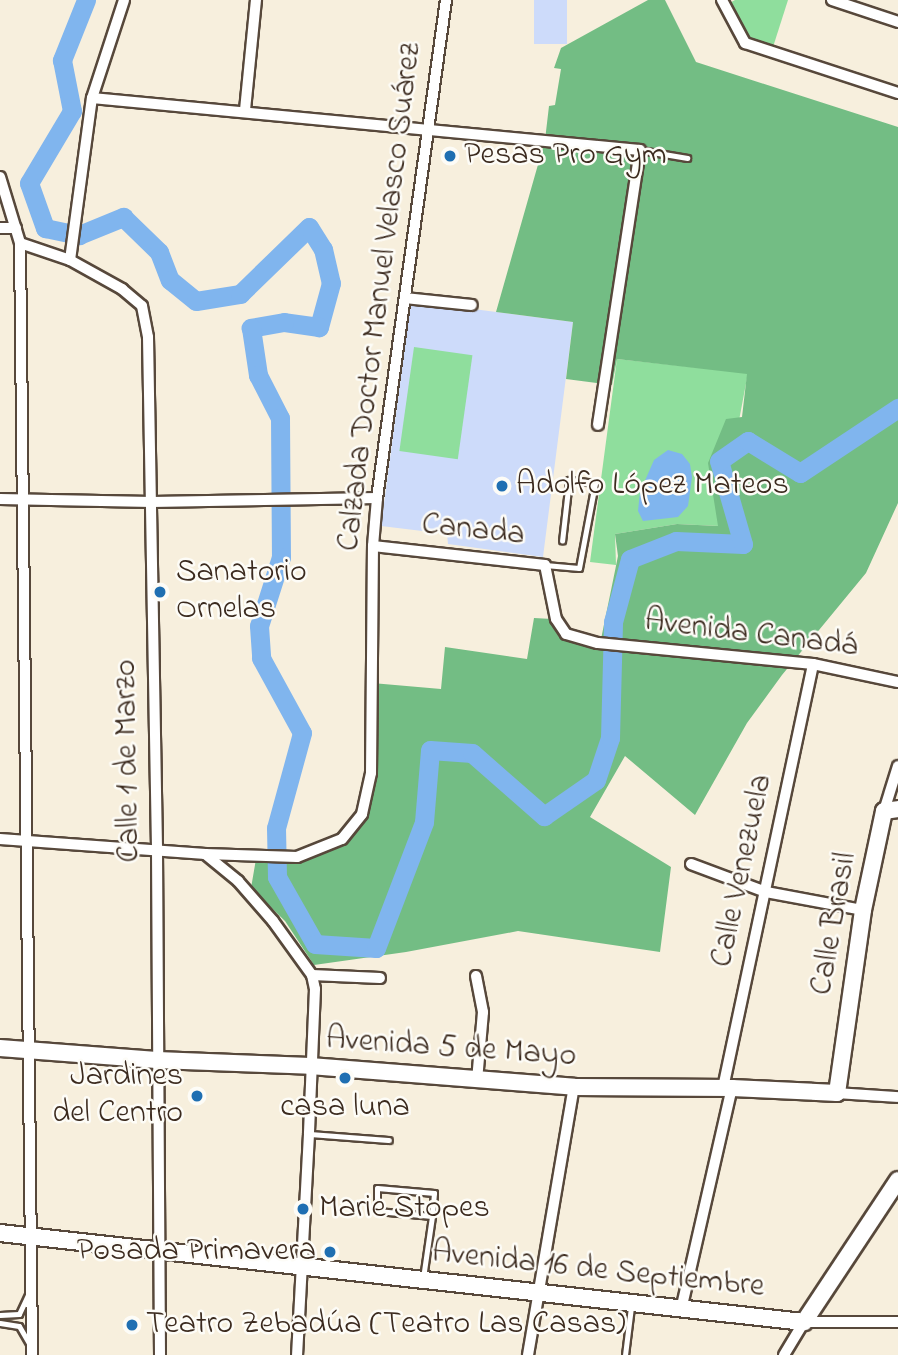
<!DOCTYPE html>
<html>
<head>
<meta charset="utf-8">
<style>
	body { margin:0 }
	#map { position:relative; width:898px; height:1355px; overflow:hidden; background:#f7efdd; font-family:"Indie Flower",sans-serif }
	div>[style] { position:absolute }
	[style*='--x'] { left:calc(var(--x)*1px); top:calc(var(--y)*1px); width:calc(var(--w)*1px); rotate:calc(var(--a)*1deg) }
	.built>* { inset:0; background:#cddbfa; transform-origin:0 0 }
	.green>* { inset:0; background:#8fde9d; transform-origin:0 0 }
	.forest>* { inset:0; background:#73bd84 }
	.water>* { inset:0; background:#80b5ee }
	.river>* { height:19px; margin:-9.5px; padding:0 9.5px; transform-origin:9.5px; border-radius:9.5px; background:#80b5ee }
	.roads { filter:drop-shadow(2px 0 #57483b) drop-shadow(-2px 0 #57483b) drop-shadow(0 2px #57483b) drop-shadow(0 -2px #57483b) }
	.service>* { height:5px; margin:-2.5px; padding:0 2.5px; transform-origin:2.5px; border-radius:2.5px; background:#fff }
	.minor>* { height:10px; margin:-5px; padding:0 5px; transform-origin:5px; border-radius:5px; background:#fff }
	.secondary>* { height:16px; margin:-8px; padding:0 8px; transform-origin:8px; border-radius:8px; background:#fff }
	.dots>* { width:19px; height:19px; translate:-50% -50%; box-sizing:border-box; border:4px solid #fdfcf7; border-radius:50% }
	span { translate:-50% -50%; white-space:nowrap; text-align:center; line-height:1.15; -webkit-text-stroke:5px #fdfcf7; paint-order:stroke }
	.poi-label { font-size:32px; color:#3b2a1e }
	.left { translate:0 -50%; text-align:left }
	.right { translate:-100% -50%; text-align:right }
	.street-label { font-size:32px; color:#3b2a1e }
</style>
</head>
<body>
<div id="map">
	<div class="built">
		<div style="left:534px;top:0;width:33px;height:44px"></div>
		<div style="clip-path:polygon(411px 301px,573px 322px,543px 557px,448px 544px,447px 534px,381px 526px)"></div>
	</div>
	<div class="green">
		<div style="clip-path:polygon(735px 0,788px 0,773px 47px,747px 42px,728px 4px)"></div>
		<div style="left:414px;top:347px;width:59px;height:105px;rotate:8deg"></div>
		<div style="clip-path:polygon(617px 359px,748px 373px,719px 526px,677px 524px,615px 534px,616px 565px,590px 562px)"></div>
	</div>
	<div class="forest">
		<div style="clip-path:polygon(648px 0,665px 0,696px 62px,898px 127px,898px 503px,866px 573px,782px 675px,747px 723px,695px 815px,625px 756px,590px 817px,671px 867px,660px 952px,518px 931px,406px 952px,314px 965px,285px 921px,251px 888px,256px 859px,298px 860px,322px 853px,343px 842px,364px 815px,372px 683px,441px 689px,445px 647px,527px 659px,534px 618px,552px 619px,567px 639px,599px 649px,618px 556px,615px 534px,677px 524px,718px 526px,708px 463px,726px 419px,742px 417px,747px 374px,617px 359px,612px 385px,566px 379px,573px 322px,496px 312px,545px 140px,549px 106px,555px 105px,561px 69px,554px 68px,561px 48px)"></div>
	</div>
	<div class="water">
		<div style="clip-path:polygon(668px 450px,682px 454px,690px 464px,692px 477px,688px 506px,678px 517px,643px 521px,638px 511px,640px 492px,654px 460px)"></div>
	</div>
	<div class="river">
		<div style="--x:86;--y:0;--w:65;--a:111.8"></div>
		<div style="--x:62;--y:60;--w:52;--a:78.9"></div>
		<div style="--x:72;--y:111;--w:84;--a:120.8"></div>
		<div style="--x:29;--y:183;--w:48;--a:70.4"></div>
		<div style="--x:45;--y:228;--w:35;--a:12"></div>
		<div style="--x:79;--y:235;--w:48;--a:-22.2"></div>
		<div style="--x:123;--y:217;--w:50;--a:44.2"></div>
		<div style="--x:159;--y:252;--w:30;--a:69"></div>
		<div style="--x:170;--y:280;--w:33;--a:39"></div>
		<div style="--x:196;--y:301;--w:45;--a:-9"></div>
		<div style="--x:240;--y:294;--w:96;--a:-44.2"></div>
		<div style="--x:309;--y:227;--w:26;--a:58"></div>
		<div style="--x:323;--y:249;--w:35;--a:77"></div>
		<div style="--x:331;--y:283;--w:46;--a:105.3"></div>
		<div style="--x:319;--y:327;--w:35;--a:-172"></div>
		<div style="--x:284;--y:322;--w:34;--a:170"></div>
		<div style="--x:251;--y:328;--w:48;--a:81.5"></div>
		<div style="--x:258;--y:375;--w:48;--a:62.9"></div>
		<div style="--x:280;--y:418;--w:139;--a:89.6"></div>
		<div style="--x:281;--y:557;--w:72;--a:107.7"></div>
		<div style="--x:259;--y:626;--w:32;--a:86"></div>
		<div style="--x:261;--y:658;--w:85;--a:61.3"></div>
		<div style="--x:302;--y:733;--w:98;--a:105.3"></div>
		<div style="--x:276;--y:828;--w:49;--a:88.8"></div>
		<div style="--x:277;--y:877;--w:77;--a:60.4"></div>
		<div style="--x:315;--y:944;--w:61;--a:3.8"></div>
		<div style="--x:376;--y:948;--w:135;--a:-69.1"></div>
		<div style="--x:424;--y:822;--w:72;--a:-85.2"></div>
		<div style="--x:430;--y:750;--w:42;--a:4.1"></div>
		<div style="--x:472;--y:753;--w:96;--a:41.2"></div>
		<div style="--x:544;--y:816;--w:63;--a:-34.7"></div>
		<div style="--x:596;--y:780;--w:44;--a:-71.6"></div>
		<div style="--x:610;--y:738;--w:116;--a:-88.5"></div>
		<div style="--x:613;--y:622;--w:65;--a:-74.9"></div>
		<div style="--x:630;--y:559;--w:49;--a:-21.4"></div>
		<div style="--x:676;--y:541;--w:67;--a:2.6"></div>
		<div style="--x:743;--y:544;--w:86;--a:-106.1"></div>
		<div style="--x:719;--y:461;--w:35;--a:-35"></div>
		<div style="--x:748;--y:441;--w:61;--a:31.6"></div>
		<div style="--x:800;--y:473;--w:118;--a:-33.6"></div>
	</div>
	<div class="roads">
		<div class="service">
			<div style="--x:640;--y:150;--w:48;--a:9.7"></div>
			<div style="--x:545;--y:565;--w:34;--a:5"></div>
			<div style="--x:579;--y:568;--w:86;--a:-79.3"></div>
			<div style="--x:595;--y:483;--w:26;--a:-173"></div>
			<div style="--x:569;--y:480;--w:61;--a:96.5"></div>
			<div style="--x:309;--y:1134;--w:80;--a:4.3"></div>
			<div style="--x:423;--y:1278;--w:63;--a:-81.7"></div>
			<div style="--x:432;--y:1216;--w:23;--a:-85"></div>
			<div style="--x:434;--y:1193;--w:57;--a:-175"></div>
			<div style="--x:377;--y:1188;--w:23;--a:90"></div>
			<div style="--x:377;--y:1211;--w:55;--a:5.2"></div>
			<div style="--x:0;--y:1315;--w:19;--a:-3"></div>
			<div style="--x:19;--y:1314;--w:21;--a:-65"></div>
			<div style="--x:0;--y:1323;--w:19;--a:9"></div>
			<div style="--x:19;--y:1326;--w:22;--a:60"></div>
			<div style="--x:625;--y:1355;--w:48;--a:-82.9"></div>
		</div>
		<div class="minor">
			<div style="--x:722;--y:0;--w:49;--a:61.9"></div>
			<div style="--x:745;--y:43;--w:161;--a:18.1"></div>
			<div style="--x:832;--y:0;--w:70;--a:18.4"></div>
			<div style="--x:92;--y:98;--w:550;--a:5.42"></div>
			<div style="--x:640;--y:150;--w:278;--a:98.7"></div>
			<div style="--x:245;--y:110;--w:111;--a:-84.3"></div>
			<div style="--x:0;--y:177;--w:69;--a:73.1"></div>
			<div style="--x:20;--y:243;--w:1112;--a:89.38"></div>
			<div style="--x:0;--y:228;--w:16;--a:0"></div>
			<div style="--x:20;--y:243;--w:53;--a:18.8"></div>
			<div style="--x:70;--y:260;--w:60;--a:29.1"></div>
			<div style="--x:122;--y:289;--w:26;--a:40"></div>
			<div style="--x:142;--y:306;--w:32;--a:79"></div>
			<div style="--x:148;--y:337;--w:513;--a:88.99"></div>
			<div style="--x:157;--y:850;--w:505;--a:89.66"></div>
			<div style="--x:70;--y:260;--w:163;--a:-82.3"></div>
			<div style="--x:92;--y:98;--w:103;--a:-71.9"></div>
			<div style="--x:405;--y:298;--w:67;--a:6"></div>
			<div style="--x:0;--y:499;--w:152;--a:1.1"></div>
			<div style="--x:152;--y:502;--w:225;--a:-1"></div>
			<div style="--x:373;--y:546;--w:173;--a:6.3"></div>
			<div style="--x:545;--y:565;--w:55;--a:78.5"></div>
			<div style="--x:556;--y:619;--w:18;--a:56"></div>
			<div style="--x:566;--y:634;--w:33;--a:16"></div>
			<div style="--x:598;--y:643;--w:216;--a:5.6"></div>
			<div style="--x:813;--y:664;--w:87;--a:12"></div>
			<div style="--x:884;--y:811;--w:47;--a:-72.7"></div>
			<div style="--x:0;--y:839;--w:206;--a:4.2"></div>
			<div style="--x:205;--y:854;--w:92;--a:1.9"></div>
			<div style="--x:297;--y:857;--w:48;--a:-21.8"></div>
			<div style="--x:342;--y:839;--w:32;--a:-51"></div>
			<div style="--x:362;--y:814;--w:42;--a:-77.6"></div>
			<div style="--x:371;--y:773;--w:227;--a:-89.5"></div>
			<div style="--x:373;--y:546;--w:48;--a:-85.2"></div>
			<div style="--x:377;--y:498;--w:503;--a:-82.11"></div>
			<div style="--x:205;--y:854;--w:43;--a:39.3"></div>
			<div style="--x:238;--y:881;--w:53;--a:48.8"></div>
			<div style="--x:273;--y:921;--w:67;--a:54.2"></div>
			<div style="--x:312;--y:975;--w:14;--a:78"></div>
			<div style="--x:315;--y:989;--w:145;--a:92.4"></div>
			<div style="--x:309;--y:1134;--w:221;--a:93.1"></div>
			<div style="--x:691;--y:864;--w:80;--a:20.5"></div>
			<div style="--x:766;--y:892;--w:99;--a:10.5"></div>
			<div style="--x:312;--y:975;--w:68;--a:2.5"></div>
			<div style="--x:476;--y:976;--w:37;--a:79"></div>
			<div style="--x:483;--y:1012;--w:69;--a:95"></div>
			<div style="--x:723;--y:1088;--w:433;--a:-78"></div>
			<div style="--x:837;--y:1093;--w:61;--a:3.8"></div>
			<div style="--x:681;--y:1310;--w:228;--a:-77.1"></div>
			<div style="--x:528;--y:1355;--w:272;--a:-80.3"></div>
			<div style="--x:784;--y:1355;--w:39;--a:-59"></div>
			<div style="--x:804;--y:1322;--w:94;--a:0"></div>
		</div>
		<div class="secondary">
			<div style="--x:0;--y:1048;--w:157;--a:4.4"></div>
			<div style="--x:157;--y:1060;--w:153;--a:2.2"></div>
			<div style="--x:310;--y:1066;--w:265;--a:4.5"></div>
			<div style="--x:574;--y:1087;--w:158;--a:0.4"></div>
			<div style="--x:732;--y:1088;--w:105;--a:2.7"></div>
			<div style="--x:837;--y:1093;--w:185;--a:-81.9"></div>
			<div style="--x:863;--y:910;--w:101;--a:-78"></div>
			<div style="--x:884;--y:811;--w:14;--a:-8"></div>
			<div style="--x:0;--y:1233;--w:809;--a:6.32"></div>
			<div style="--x:804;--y:1322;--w:170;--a:-56.5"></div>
		</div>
	</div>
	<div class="dots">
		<div style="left:450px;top:156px;background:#1f6fb2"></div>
		<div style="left:502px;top:486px;background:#1f6fb2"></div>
		<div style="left:160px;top:592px;background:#1f6fb2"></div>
		<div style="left:345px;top:1078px;background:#1f6fb2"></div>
		<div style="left:197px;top:1096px;background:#1f6fb2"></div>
		<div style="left:303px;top:1209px;background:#1f6fb2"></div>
		<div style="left:330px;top:1252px;background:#1f6fb2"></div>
		<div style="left:132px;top:1325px;background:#1f6fb2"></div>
	</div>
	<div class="poi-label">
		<span class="left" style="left:464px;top:156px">Pesas Pro Gym</span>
		<span class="left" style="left:516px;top:486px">Adolfo López Mateos</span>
		<span class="left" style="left:176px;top:592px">Sanatorio<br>Ornelas</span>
		<span class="right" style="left:183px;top:1096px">Jardines<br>del Centro</span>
		<span style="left:345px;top:1108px">casa luna</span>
		<span class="left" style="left:319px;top:1209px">Marie Stopes</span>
		<span class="right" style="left:316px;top:1252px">Posada Primavera</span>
		<span class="left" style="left:146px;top:1325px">Teatro Zebadúa (Teatro Las Casas)</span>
	</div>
	<div class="street-label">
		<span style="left:381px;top:297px;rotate:-83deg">Calzada Doctor Manuel Velasco Suárez</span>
		<span style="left:473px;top:531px;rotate:6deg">Canada</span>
		<span style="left:751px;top:635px;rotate:7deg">Avenida Canadá</span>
		<span style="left:129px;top:761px;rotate:-91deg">Calle 1 de Marzo</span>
		<span style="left:743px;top:871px;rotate:-78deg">Calle Venezuela</span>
		<span style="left:835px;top:924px;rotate:-80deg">Calle Brasil</span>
		<span style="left:451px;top:1049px;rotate:4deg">Avenida 5 de Mayo</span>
		<span style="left:598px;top:1271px;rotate:6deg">Avenida 16 de Septiembre</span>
	</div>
</div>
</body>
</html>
